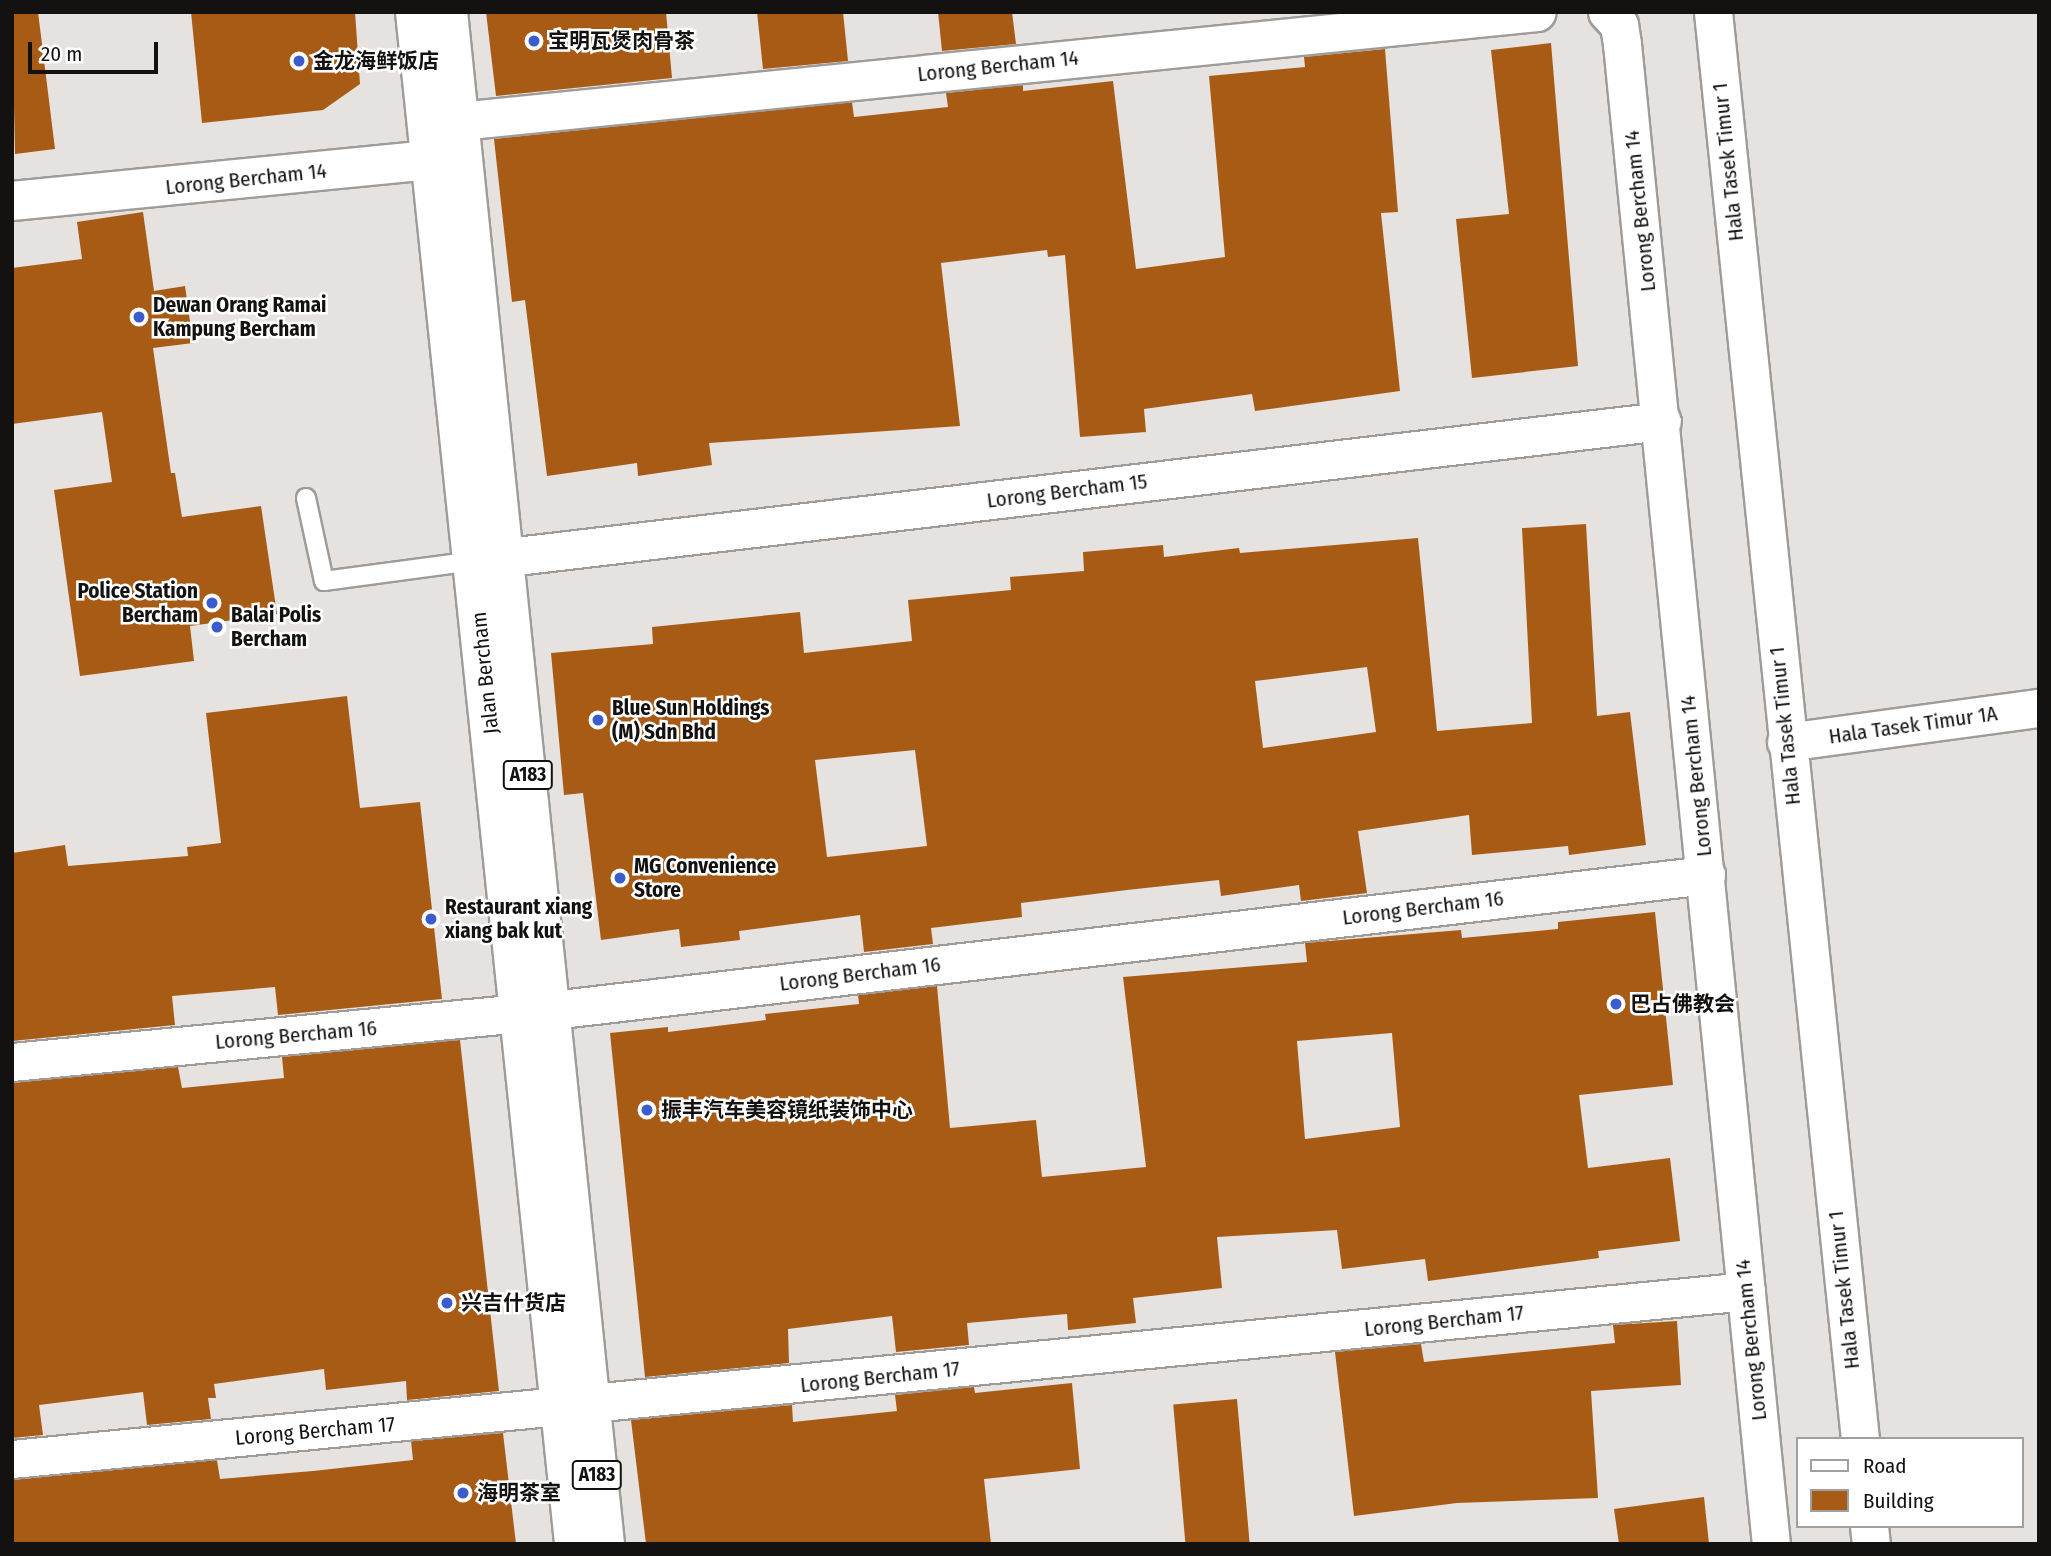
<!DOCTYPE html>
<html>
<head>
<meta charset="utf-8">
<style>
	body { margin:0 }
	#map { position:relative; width:2051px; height:1556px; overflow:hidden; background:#e6e2e0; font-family:"Fira Sans Condensed","Noto Sans SC",sans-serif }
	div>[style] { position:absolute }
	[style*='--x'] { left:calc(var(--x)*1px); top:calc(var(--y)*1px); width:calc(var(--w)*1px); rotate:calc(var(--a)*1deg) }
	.building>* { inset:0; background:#a85b15; transform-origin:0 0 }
	.roads { filter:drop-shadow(2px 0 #9e9b98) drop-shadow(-2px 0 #9e9b98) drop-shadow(0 2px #9e9b98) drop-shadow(0 -2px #9e9b98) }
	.service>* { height:18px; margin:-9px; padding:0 9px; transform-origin:9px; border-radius:9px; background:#fff }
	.minor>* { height:37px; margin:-18.5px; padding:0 18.5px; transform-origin:18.5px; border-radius:18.5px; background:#fff }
	.tertiary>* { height:38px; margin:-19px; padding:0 19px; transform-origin:19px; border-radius:19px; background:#fff }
	.primary>* { height:38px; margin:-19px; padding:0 19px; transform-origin:19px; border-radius:19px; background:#fff }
	.dots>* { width:19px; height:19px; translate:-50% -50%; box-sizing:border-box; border:4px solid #fff; border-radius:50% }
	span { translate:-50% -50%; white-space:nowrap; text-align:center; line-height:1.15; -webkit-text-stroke:5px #fff; paint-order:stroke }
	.shield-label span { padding:2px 5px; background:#fff; border:2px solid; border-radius:5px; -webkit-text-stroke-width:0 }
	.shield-label { font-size:19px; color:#131211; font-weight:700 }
	.poi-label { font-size:21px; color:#131211; font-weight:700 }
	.left { translate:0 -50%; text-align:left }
	.right { translate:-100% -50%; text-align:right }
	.street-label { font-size:21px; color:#131211 }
	.frame { position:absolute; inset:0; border:14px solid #131211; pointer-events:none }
	.legend { position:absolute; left:1796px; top:1437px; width:228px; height:91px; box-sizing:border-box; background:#fff; border:2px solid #a1a0a0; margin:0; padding:9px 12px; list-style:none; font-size:21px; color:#131211 }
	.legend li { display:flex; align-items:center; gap:14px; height:35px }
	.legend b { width:35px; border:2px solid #a1a0a0 }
	.scale { position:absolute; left:28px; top:42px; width:130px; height:32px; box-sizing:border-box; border:4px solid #131211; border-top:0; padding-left:9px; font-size:21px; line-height:24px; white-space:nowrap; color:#131211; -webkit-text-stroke:5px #fff; paint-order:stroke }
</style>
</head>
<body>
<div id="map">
	<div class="building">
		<div style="clip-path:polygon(12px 12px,38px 12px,55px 149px,15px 154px)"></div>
		<div style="clip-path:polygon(191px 12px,355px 12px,360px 84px,323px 110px,202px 123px)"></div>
		<div style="clip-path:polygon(486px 12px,666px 12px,672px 78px,496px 96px)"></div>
		<div style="clip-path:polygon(757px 12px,843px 12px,848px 61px,763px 69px)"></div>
		<div style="clip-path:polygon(938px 12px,1012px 12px,1016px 44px,942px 51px)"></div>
		<div style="clip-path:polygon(1551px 43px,1578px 366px,1472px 378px,1456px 219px,1509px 214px,1491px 50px)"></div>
		<div style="clip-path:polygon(1385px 49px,1398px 212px,1381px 213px,1400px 391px,1255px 411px,1252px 394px,1144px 409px,1146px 432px,1080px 437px,1065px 255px,1048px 257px,1047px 250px,941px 263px,960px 426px,709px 443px,712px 465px,638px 476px,637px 463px,547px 476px,525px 300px,512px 302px,494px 139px,852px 102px,854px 117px,948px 107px,946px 93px,1023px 85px,1023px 91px,1113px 81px,1136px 269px,1225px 257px,1209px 76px,1305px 67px,1304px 57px)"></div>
		<div style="clip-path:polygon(143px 212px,154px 291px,185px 286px,193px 343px,153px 348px,171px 473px,175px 473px,182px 517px,261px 506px,277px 614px,190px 626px,194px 661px,80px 676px,54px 490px,112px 482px,102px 412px,12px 424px,12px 268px,82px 259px,77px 222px)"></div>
		<div style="clip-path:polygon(evenodd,1586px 524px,1597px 716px,1630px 712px,1646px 845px,1569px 855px,1568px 846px,1472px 855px,1469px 815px,1358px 831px,1367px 893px,1301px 901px,1299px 885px,1221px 896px,1219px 880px,1127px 890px,1021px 903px,1022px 917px,931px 928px,933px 944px,864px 952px,860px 915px,739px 931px,740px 940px,681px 947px,679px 929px,601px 940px,583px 793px,564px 795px,551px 653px,653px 644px,652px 627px,800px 612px,804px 653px,912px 641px,908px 600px,1011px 590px,1010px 577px,1084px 571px,1083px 552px,1163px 545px,1164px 557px,1239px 548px,1240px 553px,1418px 538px,1437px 731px,1532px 723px,1522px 528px,1586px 524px,1367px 667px,1376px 732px,1263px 748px,1255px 681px,1367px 667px,1586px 524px,915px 750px,927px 846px,827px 857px,815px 760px,915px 750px)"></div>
		<div style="clip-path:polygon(347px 696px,360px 808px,420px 802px,442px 999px,278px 1015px,275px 987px,172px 996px,175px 1025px,12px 1041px,12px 853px,65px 845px,68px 866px,188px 856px,187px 847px,221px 843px,206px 713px)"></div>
		<div style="clip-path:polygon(evenodd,1655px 912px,1673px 1085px,1579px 1095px,1588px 1168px,1670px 1158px,1680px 1241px,1598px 1251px,1599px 1258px,1428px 1281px,1425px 1259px,1342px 1269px,1337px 1230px,1217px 1237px,1222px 1288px,1133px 1298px,1136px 1323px,1068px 1330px,1067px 1314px,967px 1323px,969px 1345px,896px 1352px,892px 1316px,788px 1329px,789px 1363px,645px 1377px,610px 1033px,668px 1027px,668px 1032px,766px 1020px,765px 1014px,859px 1004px,858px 995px,937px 986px,950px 1128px,1036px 1120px,1042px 1177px,1146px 1167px,1123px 977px,1307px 962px,1305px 943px,1461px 930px,1462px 938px,1558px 929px,1558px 922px,1655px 912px,1392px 1033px,1400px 1127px,1305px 1139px,1297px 1041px,1392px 1033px)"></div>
		<div style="clip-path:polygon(460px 1040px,499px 1391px,407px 1400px,406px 1381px,326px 1390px,324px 1369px,214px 1384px,216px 1398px,208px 1398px,211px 1419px,147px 1425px,143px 1392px,39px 1405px,43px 1435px,12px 1438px,12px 1083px,178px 1067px,182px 1088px,284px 1078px,282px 1057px)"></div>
		<div style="clip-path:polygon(1677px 1321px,1681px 1385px,1591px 1391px,1598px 1498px,1457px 1503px,1354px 1516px,1335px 1352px,1421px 1344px,1424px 1362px,1615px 1343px,1613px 1325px)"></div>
		<div style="clip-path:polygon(1072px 1383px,1080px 1469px,984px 1479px,991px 1544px,646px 1544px,631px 1420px,792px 1405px,793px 1422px,897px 1411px,895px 1395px,974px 1387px,975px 1393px)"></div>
		<div style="left:1237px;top:1399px;width:145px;height:64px;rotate:85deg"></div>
		<div style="clip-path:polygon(503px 1433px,516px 1544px,12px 1544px,12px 1480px,217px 1460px,220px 1479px,313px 1471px,413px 1460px,411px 1441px)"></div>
		<div style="clip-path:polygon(1704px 1497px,1709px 1544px,1619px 1544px,1614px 1509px)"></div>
	</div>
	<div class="roads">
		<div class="service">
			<div style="--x:306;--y:498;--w:85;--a:77.8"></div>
			<div style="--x:324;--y:581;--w:150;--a:-7.6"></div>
		</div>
		<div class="minor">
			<div style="--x:1607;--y:12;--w:18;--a:47"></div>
			<div style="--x:1619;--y:25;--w:19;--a:81"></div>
			<div style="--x:1622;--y:44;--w:1507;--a:84.33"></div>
			<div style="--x:1713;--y:12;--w:1435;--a:84.12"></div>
			<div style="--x:436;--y:106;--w:16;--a:47"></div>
			<div style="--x:447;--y:118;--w:12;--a:14"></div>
			<div style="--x:459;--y:121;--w:1083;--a:-5.77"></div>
			<div style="--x:474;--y:561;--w:1196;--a:-6.72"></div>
			<div style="--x:1786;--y:742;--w:255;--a:-7.7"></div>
			<div style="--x:12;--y:1062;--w:542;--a:-5.5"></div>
			<div style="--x:552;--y:1010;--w:1162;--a:-6.67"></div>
			<div style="--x:12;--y:1459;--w:1742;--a:-5.53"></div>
			<div style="--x:1869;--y:1526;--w:18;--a:84"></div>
		</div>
		<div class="tertiary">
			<div style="--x:12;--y:201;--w:420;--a:-5.6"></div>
			<div style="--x:430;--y:160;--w:15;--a:4"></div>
			<div style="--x:445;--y:161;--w:18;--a:49"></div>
		</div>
		<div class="primary">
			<div style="--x:415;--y:12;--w:1540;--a:84.07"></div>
			<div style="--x:448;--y:12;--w:1540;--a:84.15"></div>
		</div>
	</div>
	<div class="dots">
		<div style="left:534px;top:41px;background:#3c5cce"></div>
		<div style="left:299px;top:61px;background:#3c5cce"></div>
		<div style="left:139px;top:317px;background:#3c5cce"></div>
		<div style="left:212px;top:603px;background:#3c5cce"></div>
		<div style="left:217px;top:627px;background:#3c5cce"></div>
		<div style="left:598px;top:720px;background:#3c5cce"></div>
		<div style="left:620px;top:878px;background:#3c5cce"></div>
		<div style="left:431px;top:919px;background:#3c5cce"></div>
		<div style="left:1616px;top:1004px;background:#3c5cce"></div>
		<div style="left:647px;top:1110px;background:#3c5cce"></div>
		<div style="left:447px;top:1303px;background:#3c5cce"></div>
		<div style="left:463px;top:1493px;background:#3c5cce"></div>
	</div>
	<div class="shield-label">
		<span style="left:528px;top:775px">A183</span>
		<span style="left:597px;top:1475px">A183</span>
	</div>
	<div class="poi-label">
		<span class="left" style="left:548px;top:41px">宝明瓦煲肉骨茶</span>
		<span class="left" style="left:313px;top:61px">金龙海鲜饭店</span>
		<span class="left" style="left:153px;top:317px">Dewan Orang Ramai<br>Kampung Bercham</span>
		<span class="right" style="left:198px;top:603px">Police Station<br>Bercham</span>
		<span class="left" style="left:231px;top:627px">Balai Polis<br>Bercham</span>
		<span class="left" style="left:612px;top:720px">Blue Sun Holdings<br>(M) Sdn Bhd</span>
		<span class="left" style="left:634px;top:878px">MG Convenience<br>Store</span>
		<span class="left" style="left:445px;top:919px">Restaurant xiang<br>xiang bak kut</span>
		<span class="left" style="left:1630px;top:1004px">巴占佛教会</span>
		<span class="left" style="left:661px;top:1110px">振丰汽车美容镜纸装饰中心</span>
		<span class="left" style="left:461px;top:1303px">兴吉什货店</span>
		<span class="left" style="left:477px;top:1493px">海明茶室</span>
	</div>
	<div class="street-label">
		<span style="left:998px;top:66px;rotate:-6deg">Lorong Bercham 14</span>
		<span style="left:1728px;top:162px;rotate:-96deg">Hala Tasek Timur 1</span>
		<span style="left:246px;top:179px;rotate:-6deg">Lorong Bercham 14</span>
		<span style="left:1640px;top:211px;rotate:-96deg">Lorong Bercham 14</span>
		<span style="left:1067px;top:491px;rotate:-7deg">Lorong Bercham 15</span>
		<span style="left:485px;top:673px;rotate:-96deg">Jalan Bercham</span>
		<span style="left:1913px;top:725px;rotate:-8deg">Hala Tasek Timur 1A</span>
		<span style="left:1785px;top:726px;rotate:-96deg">Hala Tasek Timur 1</span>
		<span style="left:1696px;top:776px;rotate:-96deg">Lorong Bercham 14</span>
		<span style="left:1423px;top:908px;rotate:-7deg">Lorong Bercham 16</span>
		<span style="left:860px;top:974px;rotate:-7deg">Lorong Bercham 16</span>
		<span style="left:296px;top:1035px;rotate:-5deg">Lorong Bercham 16</span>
		<span style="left:1844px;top:1290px;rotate:-96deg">Hala Tasek Timur 1</span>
		<span style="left:1444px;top:1321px;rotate:-6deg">Lorong Bercham 17</span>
		<span style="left:1751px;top:1340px;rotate:-96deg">Lorong Bercham 14</span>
		<span style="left:880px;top:1377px;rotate:-6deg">Lorong Bercham 17</span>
		<span style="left:315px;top:1431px;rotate:-5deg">Lorong Bercham 17</span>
	</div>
	<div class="frame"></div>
	<ul class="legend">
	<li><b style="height:9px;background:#fff"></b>Road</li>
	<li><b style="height:19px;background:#a85b15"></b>Building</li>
	</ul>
	<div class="scale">20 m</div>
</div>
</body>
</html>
